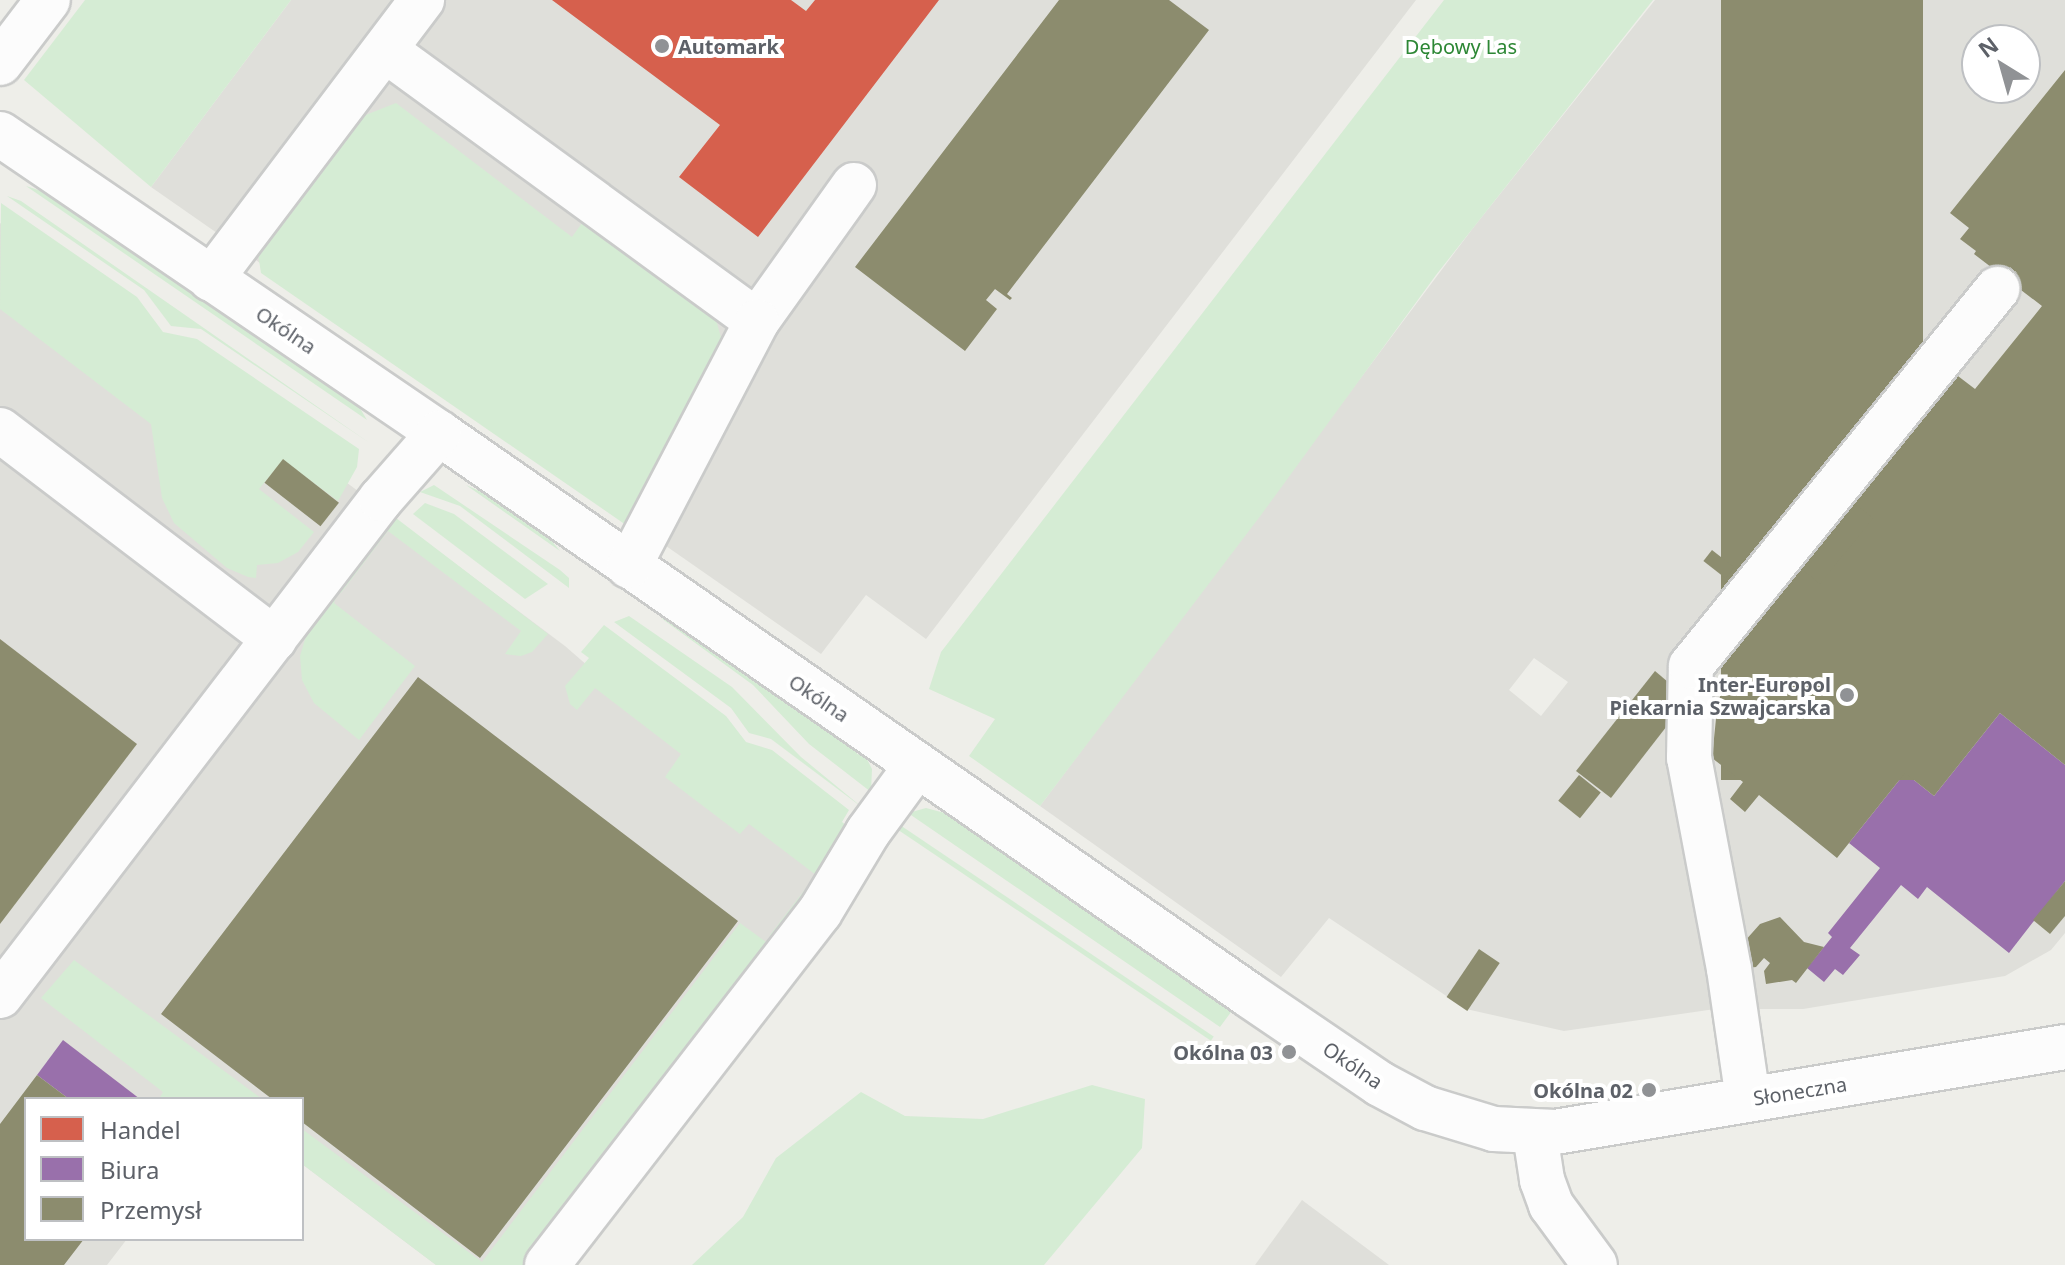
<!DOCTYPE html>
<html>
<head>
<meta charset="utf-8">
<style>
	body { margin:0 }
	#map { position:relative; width:2065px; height:1265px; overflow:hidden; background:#eeeee9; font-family:"Noto Sans",sans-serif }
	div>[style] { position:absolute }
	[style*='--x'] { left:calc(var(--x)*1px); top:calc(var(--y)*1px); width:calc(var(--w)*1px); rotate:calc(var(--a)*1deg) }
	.industrial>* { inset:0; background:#dfdfda }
	.green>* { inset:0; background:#d5ecd4; transform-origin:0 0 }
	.shops>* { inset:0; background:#d6604d }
	.offices>* { inset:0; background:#9970ab }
	.industry>* { inset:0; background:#8c8c6e; transform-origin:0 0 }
	.roads { filter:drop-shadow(2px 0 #cacbca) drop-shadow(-2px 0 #cacbca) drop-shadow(0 2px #cacbca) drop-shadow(0 -2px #cacbca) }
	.minor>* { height:44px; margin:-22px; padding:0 22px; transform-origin:22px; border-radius:22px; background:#fcfcfc }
	.dots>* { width:22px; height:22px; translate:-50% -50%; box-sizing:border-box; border:4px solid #fff; border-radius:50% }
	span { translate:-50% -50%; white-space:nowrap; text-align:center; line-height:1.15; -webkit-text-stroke:8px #fff; paint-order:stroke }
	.poi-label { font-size:20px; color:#5d6168; font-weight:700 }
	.left { translate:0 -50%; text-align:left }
	.right { translate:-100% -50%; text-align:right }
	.park-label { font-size:20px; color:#2d8735 }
	.street-label { font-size:20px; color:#5d6168 }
	.legend { position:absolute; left:24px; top:1097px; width:280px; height:144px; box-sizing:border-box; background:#fff; border:2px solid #bec0c3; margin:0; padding:10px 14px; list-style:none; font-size:24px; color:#5d6168 }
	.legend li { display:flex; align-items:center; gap:16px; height:40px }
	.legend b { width:40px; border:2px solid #bec0c3 }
	.north { position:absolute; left:1961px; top:24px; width:80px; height:80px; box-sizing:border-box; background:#fff; border:2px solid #bec0c3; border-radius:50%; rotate:323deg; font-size:22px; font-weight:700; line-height:32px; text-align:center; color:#5d6168 }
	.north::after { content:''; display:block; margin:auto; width:28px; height:36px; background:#909295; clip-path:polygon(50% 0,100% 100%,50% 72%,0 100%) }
</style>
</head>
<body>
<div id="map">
	<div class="industrial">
		<div style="clip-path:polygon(291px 0,1416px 0,926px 639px,866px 595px,821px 654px,151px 187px)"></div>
		<div style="clip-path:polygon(evenodd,1655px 0,2065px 0,2065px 933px,2051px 950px,2005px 976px,1803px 1009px,1715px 1009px,1564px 1031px,1466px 1009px,1329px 918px,1281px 977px,1040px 806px,1473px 228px,1655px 0,1977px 40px,2025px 40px,2025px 88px,1977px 88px,1977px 40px,1655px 0,1534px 658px,1568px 682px,1541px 716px,1509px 690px,1534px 658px)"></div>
		<div style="clip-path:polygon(0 223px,565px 646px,825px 873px,527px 1265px,436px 1265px,302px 1164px,302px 1099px,26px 1099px,26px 1239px,127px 1239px,107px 1265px,0 1265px)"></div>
		<div style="clip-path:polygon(1302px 1200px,1389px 1265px,1255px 1265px)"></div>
	</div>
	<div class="green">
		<div style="clip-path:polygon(85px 0,291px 0,151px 187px,24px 80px)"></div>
		<div style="clip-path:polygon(1444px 0,1653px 0,1436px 275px,1261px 515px,1040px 806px,969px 756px,995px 719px,929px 689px,941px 652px)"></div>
		<div style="clip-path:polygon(396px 103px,572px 237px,582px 223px,592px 223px,715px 316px,722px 341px,626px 525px,261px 273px,258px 254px,363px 116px)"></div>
		<div style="clip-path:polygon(26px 186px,54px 195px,306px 367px,358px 405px,367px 420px)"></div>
		<div style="clip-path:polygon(7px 196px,21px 201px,371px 444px,201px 329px,171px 326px,144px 290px)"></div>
		<div style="clip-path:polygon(1px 203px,137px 297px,163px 332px,197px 339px,359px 449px,357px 467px,338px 501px,283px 460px,259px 489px,314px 532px,298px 552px,278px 563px,257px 565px,256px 578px,248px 577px,227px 568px,174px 523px,162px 498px,151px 424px,0 309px)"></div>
		<div style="clip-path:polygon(434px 485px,560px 570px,569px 578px,569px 588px,460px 506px,420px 492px)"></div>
		<div style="clip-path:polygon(466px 485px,495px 498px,545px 533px,560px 551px)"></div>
		<div style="clip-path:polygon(425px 503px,454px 514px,548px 584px,525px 599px,413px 514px)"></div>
		<div style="clip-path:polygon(397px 515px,396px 518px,548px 634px,532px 652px,521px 656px,505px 654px,521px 631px,388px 531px,341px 593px,338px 592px,334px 603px,415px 666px,359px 740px,314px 703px,302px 680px,300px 656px,308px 629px)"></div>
		<div style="clip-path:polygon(629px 616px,732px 687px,801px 757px,863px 808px,771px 739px,749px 733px,731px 708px,614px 622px)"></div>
		<div style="clip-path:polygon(661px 618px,678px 625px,684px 632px,689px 632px,857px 748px,857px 754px,865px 755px,872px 769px,871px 792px,809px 744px,753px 685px)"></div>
		<div style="clip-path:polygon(604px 625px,726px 716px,746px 742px,772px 750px,849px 810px,842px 822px,850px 828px,825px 873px,527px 1265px,436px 1265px,302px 1164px,302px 1129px,482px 1262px,740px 923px,769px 944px,774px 938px,770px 935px,816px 875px,749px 824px,740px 834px,665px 777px,681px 754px,595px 688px,577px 710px,570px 704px,565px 686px,589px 658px,581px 652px)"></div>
		<div style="clip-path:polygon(926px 808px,956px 816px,1009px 853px,1010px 857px,1234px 1008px,1220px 1027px,908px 813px)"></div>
		<div style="left:897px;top:823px;width:382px;height:5px;rotate:34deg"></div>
		<div style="clip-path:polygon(74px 960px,262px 1099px,159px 1099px,163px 1092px,41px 998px)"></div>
		<div style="clip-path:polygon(1092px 1085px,1145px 1099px,1142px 1148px,1044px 1265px,692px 1265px,743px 1217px,776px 1158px,861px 1092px,905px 1116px,983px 1119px)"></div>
	</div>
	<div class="shops">
		<div style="clip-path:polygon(552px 0,791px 0,806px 11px,815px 0,939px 0,758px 237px,679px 177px,720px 125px)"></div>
	</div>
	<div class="offices">
		<div style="clip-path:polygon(2000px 713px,2065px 765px,2065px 881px,2009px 953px,1927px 887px,1918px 899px,1901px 885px,1850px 948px,1860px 955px,1843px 975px,1835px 969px,1824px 982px,1807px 968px,1832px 937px,1828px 933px,1880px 868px,1849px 843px,1905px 773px,1934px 796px)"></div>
		<div style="clip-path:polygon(63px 1040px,140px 1099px,69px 1099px,37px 1075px)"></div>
	</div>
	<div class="industry">
		<div style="clip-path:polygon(1059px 0,1169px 0,1209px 30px,1007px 294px,1012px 298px,1010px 300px,995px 289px,986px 300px,997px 309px,965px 351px,855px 267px)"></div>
		<div style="left:1721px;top:0;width:202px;height:780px"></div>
		<div style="clip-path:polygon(2065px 70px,2065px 765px,2000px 713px,1934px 796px,1905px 773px,1837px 858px,1759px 795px,1745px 812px,1730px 799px,1743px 782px,1712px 758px,1717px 709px,1728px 664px,1743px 636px,1798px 566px,1820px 584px,1873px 518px,1850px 500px,1954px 373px,1975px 389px,2042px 306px,1974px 254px,1976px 251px,1960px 239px,1969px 228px,1950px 213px)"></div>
		<div style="left:283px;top:459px;width:71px;height:30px;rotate:38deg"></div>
		<div style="left:1712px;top:550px;width:28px;height:14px;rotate:38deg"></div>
		<div style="clip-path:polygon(0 639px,137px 744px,0 924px)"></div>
		<div style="clip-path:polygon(1655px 671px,1668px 682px,1670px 722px,1611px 798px,1576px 771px)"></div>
		<div style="clip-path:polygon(418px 677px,738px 921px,480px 1258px,302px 1122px,302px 1099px,272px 1099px,161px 1014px)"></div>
		<div style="left:1579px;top:775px;width:28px;height:33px;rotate:39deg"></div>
		<div style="clip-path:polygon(2065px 881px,2065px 916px,2050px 934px,2033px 920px)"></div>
		<div style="clip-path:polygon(1780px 917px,1804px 942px,1824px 947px,1796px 983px,1792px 980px,1766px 984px,1764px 971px,1770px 963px,1764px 958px,1756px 967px,1748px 968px,1744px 942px,1760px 924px)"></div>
		<div style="left:1479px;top:949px;width:25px;height:58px;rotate:34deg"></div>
		<div style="clip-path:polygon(37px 1075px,69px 1099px,26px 1099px,26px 1239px,84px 1239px,64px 1265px,0 1265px,0 1124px)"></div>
	</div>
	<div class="roads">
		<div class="minor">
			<div style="--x:385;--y:50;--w:460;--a:36.1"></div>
			<div style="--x:757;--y:321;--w:167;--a:-54.5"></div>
			<div style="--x:0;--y:63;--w:79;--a:-52.7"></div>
			<div style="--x:0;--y:134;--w:531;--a:34.26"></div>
			<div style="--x:439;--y:433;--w:986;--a:34.75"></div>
			<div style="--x:1249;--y:995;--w:158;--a:34.2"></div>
			<div style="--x:1380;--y:1084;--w:51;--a:28.1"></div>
			<div style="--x:1425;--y:1108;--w:72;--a:16.9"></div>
			<div style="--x:1494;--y:1129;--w:61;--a:2.8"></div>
			<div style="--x:1555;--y:1132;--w:517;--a:-9.46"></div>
			<div style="--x:211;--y:279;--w:350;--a:-52.9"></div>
			<div style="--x:0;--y:430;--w:345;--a:37.3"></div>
			<div style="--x:629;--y:566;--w:276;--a:-62.4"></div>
			<div style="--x:0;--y:996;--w:626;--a:-52.53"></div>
			<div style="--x:381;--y:499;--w:88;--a:-48.7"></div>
			<div style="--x:1748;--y:1099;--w:131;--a:-98.3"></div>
			<div style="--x:1729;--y:969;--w:215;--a:-100.7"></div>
			<div style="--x:1689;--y:758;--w:92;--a:-88.8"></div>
			<div style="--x:1691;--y:666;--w:486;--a:-50.9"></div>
			<div style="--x:1535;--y:1134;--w:47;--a:81.3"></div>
			<div style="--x:1542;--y:1180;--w:27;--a:70"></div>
			<div style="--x:1551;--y:1205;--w:74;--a:53.7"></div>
			<div style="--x:547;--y:1265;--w:446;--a:-52.3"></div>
			<div style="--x:820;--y:912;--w:93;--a:-59"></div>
			<div style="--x:868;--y:832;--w:83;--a:-53.8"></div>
		</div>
	</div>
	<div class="dots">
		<div style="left:662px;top:46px;background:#909295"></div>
		<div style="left:1847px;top:695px;background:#909295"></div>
		<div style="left:1289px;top:1052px;background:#909295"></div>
		<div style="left:1649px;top:1090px;background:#909295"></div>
	</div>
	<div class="poi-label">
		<span class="left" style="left:678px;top:46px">Automark</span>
		<span class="right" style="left:1831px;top:696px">Inter-Europol<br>Piekarnia Szwajcarska</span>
		<span class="right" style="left:1273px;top:1052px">Okólna 03</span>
		<span class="right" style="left:1633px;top:1090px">Okólna 02</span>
	</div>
	<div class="park-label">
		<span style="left:1461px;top:46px">Dębowy Las</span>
	</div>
	<div class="street-label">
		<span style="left:286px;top:330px;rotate:34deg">Okólna</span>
		<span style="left:819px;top:698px;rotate:34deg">Okólna</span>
		<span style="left:1353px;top:1065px;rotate:34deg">Okólna</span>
		<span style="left:1800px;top:1091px;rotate:-9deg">Słoneczna</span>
	</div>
	<ul class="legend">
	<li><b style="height:22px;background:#d6604d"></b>Handel</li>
	<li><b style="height:22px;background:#9970ab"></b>Biura</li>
	<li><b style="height:22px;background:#8c8c6e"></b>Przemysł</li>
	</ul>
	<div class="north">N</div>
</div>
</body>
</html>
